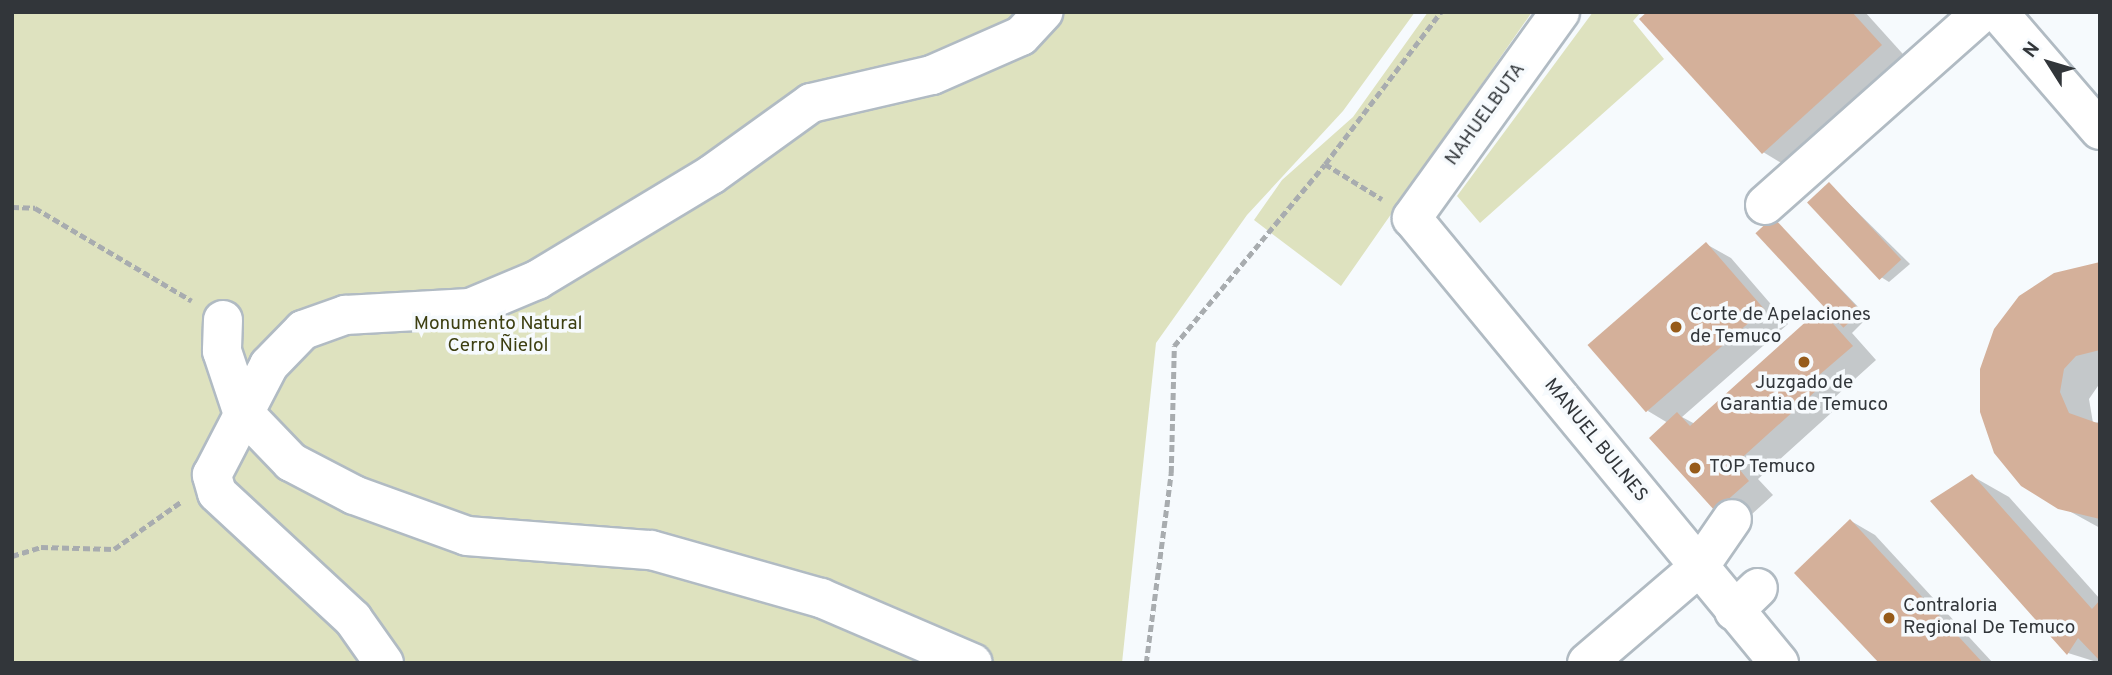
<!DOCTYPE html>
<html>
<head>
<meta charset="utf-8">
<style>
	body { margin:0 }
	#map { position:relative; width:2112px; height:675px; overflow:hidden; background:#f6fafd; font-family:Overpass,sans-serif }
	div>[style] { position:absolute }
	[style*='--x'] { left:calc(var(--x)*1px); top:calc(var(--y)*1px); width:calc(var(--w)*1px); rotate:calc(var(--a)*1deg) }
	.green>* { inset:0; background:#dee2bf }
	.shadow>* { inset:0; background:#0003 }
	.building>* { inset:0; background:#d4b09a; transform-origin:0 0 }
	.path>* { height:4.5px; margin-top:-2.25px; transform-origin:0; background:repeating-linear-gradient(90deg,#a8acaf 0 7px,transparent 0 10.5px) }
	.roads { filter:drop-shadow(2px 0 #b1bbc3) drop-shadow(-2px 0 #b1bbc3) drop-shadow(0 2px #b1bbc3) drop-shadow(0 -2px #b1bbc3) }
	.minor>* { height:38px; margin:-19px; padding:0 19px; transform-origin:19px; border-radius:19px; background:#fff }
	.dots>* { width:19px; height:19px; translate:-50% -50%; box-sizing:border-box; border:4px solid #f6fafd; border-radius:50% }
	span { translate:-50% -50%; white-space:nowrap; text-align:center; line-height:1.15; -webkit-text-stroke:7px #f6fafd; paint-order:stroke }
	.street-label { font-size:19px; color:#32363a }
	.poi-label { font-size:19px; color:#32363a }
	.left { translate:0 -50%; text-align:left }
	.park-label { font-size:19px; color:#3d3f11 }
	.frame { position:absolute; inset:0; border:14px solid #32363a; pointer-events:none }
	.north { position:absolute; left:2014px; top:28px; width:70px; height:70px; -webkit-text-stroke:5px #f6fafd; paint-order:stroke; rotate:307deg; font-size:19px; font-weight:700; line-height:28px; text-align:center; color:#32363a }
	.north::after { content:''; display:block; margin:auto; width:24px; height:32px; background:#32363a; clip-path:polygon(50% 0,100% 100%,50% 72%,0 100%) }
</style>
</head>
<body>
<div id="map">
	<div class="green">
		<div style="clip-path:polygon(12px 12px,1415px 12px,1343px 111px,1247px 215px,1156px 343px,1122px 663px,12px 663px)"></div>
		<div style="clip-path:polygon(1428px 12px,1532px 12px,1341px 286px,1254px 220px,1282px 180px,1353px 117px)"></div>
		<div style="clip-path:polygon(1593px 12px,1641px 12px,1633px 21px,1664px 59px,1480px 223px,1457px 196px)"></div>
	</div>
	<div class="shadow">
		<div style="clip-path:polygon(1649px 12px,1865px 12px,1911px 63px,1793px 170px,1763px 152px)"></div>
		<div style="clip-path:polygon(1829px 184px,1910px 264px,1889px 282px,1881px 277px)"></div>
		<div style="clip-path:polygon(1773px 219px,1868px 317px,1852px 333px,1876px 360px,1835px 397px,1841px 404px,1758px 479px,1773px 495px,1741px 524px,1668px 423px,1648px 411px,1706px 244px,1731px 258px,1788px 324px,1682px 417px,1695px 424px,1821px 311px,1838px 321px)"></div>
		<div style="clip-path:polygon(2100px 264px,2100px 383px,2089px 399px,2093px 423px,2100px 422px,2100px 528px,2022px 485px)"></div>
		<div style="clip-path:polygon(1972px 476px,2009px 497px,2100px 599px,2100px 663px,2068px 653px)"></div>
		<div style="clip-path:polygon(1851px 521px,1875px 535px,1993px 663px,1881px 663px)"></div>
	</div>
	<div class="building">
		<div style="clip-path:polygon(1647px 12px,1852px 12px,1882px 45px,1762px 154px,1639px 19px)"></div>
		<div style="left:1829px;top:182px;width:106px;height:30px;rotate:47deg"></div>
		<div style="left:1773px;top:217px;width:129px;height:24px;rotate:47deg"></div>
		<div style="left:1706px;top:242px;width:89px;height:157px;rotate:49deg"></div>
		<div style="clip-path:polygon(2100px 262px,2100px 350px,2076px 356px,2064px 369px,2060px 392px,2069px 413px,2100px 424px,2100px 519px,2058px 509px,2021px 486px,1994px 453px,1980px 412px,1980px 369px,1994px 329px,2019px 296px,2054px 273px)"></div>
		<div style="clip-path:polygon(1820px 309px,1853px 346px,1811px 382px,1818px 389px,1735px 464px,1749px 481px,1715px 511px,1649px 438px,1677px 412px,1690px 426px)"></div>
		<div style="clip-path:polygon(1972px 474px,2092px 609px,2100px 600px,2100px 661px,2078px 638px,2067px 655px,1930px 501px)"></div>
		<div style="clip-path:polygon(1850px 519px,1983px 663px,1879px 663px,1794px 573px)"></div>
	</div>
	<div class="path">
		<div style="--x:1325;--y:164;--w:191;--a:-52.7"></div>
		<div style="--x:12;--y:207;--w:23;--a:2"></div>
		<div style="--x:35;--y:208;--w:182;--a:30.6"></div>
		<div style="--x:12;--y:556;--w:30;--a:-17"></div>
		<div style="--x:41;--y:547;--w:73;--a:1.6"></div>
		<div style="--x:114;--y:549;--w:83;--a:-35.2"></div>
		<div style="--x:1146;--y:663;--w:192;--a:-82.5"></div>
		<div style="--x:1171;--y:473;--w:127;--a:-88.6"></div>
		<div style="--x:1174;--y:346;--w:236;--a:-50.3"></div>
		<div style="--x:1325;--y:164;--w:67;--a:31.6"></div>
	</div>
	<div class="roads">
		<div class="minor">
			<div style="--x:1560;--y:12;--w:254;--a:125.7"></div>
			<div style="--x:1412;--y:218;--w:577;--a:50.49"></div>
			<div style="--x:1998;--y:12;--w:156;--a:49.2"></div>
			<div style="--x:1765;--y:205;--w:290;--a:-41.6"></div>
			<div style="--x:223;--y:320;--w:31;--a:92"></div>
			<div style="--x:222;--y:351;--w:63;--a:71.6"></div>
			<div style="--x:242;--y:411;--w:71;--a:46.1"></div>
			<div style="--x:291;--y:462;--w:71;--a:27.6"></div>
			<div style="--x:354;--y:495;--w:120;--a:19.9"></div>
			<div style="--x:467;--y:536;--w:185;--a:4.4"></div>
			<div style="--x:651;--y:550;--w:177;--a:15.8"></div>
			<div style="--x:821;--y:598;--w:165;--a:23.2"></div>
			<div style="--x:1734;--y:611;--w:33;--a:-44"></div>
			<div style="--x:384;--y:663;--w:54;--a:-125.2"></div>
			<div style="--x:353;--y:619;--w:185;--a:-137.2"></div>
			<div style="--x:217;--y:493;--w:19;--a:-106"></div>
			<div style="--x:212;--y:475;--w:124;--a:-62.6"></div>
			<div style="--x:269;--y:365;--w:49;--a:-45.8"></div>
			<div style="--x:303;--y:330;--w:45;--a:-19.7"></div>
			<div style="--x:345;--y:315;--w:125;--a:-3.2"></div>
			<div style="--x:470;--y:308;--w:73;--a:-22.7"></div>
			<div style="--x:537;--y:280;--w:203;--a:-31.1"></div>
			<div style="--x:711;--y:175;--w:123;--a:-35.8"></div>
			<div style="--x:811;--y:103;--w:124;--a:-13"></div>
			<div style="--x:932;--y:75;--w:97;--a:-23.7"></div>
			<div style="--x:1021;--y:36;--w:33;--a:-47"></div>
			<div style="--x:1587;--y:663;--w:148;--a:-40.6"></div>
			<div style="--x:1699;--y:567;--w:58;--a:-55.5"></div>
		</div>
	</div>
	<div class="dots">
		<div style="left:1676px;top:327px;background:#965b1a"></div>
		<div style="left:1804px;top:362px;background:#965b1a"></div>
		<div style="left:1695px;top:468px;background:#965b1a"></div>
		<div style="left:1889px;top:618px;background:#965b1a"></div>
	</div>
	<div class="street-label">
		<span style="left:1486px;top:115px;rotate:-54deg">NAHUELBUTA</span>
		<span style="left:1595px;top:441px;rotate:51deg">MANUEL BULNES</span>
	</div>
	<div class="poi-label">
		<span class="left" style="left:1690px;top:327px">Corte de Apelaciones<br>de Temuco</span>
		<span style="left:1804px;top:395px">Juzgado de<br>Garantia de Temuco</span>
		<span class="left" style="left:1709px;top:468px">TOP Temuco</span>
		<span class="left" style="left:1903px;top:618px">Contraloria<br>Regional De Temuco</span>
	</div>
	<div class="park-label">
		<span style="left:498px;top:336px">Monumento Natural<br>Cerro Ñielol</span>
	</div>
	<div class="frame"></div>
	<div class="north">N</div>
</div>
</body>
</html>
